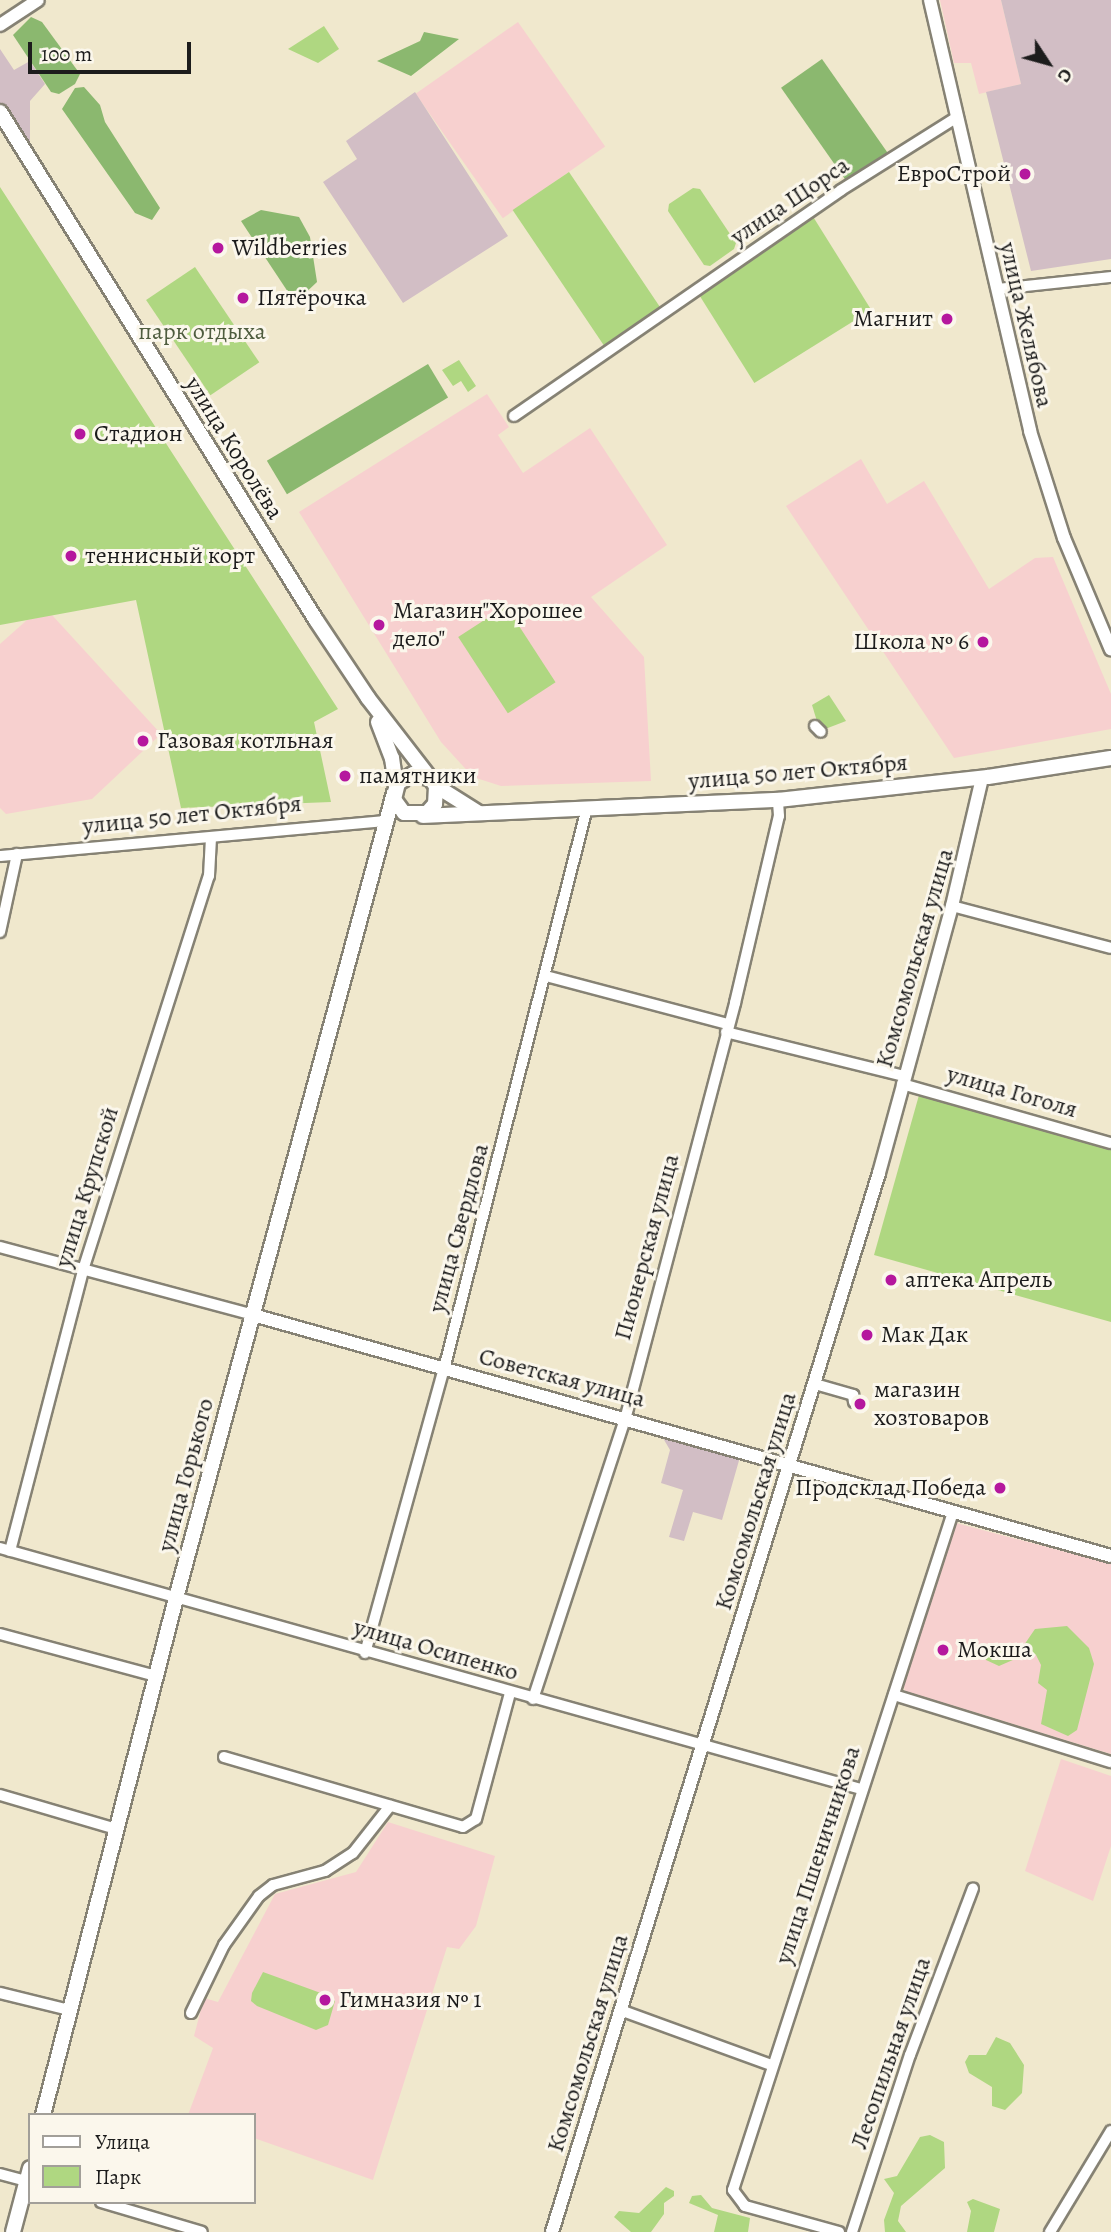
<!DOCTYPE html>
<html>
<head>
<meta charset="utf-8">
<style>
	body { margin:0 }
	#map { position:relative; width:1111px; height:2232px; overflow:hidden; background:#f0e8cd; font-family:Alegreya,serif }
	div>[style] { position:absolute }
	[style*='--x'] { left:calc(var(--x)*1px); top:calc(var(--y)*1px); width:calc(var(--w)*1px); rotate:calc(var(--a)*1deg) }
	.built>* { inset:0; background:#f7d0cf; transform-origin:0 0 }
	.industrial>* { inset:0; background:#d2bec5 }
	.green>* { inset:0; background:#afd781; transform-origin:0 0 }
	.forest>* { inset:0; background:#8bb86f; transform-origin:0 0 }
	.roads { filter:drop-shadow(2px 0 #868274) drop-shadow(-2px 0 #868274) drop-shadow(0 2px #868274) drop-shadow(0 -2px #868274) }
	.minor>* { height:10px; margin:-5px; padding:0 5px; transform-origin:5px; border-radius:5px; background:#fff }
	.tertiary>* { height:12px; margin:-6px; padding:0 6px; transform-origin:6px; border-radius:6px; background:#fff }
	.secondary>* { height:14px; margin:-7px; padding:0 7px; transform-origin:7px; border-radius:7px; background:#fff }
	.dots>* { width:19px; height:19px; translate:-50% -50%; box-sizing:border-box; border:4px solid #fbf7ec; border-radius:50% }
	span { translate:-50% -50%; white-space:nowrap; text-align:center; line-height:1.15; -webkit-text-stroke:6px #fbf7ec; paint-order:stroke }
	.poi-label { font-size:24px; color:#1c1c1c }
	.right { translate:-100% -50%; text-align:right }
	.left { translate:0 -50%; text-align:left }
	.street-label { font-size:24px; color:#1c1c1c }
	.park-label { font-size:24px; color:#4f5d3f }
	.legend { position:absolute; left:28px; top:2113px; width:228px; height:91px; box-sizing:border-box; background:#fbf7ec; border:2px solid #a29f99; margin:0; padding:9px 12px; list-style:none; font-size:21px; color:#1c1c1c }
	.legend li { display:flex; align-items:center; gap:14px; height:35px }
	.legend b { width:35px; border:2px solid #a29f99 }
	.north { position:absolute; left:1013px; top:28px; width:70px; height:70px; -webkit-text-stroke:5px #fbf7ec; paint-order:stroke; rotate:126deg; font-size:19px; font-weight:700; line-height:28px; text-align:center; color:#1c1c1c }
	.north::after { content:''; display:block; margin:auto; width:24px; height:32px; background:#1c1c1c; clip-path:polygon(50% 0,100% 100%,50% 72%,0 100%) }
	.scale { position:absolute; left:28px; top:42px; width:163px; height:32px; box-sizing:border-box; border:4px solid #1c1c1c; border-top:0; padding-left:9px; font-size:21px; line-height:24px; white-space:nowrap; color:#1c1c1c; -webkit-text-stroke:5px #fbf7ec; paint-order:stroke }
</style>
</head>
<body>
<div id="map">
	<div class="built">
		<div style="clip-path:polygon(940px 0,1001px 0,1021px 84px,979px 94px,971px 63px,954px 63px)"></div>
		<div style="left:518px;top:22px;width:152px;height:125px;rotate:55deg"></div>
		<div style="clip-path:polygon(487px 394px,509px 427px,498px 435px,523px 473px,590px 428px,667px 545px,591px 597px,644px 657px,651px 781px,501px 786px,473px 777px,441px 742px,299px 512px)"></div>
		<div style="clip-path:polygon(861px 459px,887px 504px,924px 481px,989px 589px,1035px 558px,1053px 557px,1111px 694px,1111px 729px,954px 758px,786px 506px)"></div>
		<div style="clip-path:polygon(52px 615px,161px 734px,92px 799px,6px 814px,0 808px,0 644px,27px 620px)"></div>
		<div style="clip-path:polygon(956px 1523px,1111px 1564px,1111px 1754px,905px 1691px,902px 1679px)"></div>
		<div style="clip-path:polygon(1061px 1759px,1111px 1776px,1111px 1846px,1093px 1901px,1025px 1871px)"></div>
		<div style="clip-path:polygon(388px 1822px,495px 1856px,476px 1926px,459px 1949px,447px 1947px,373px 2180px,254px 2138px,254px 2115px,188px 2115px,213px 2048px,194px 2036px,204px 1998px,218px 2002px,275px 1894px,356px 1872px)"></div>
	</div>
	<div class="industrial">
		<div style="clip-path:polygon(1001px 0,1111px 0,1111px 259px,1031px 271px,986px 92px,1021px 84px)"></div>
		<div style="clip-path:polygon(0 49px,14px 70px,30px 61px,45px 84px,30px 101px,30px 142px,25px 144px,0 106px)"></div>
		<div style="clip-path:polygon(415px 92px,508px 236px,403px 303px,323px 182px,357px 159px,346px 141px)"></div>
		<div style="clip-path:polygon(660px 1433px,740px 1457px,722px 1520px,693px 1512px,684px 1541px,669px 1537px,683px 1490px,661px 1483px,670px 1450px)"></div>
	</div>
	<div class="green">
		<div style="clip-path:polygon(324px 26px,339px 49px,318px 63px,288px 49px)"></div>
		<div style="left:569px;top:172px;width:163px;height:68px;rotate:56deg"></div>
		<div style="clip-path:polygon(0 187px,338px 709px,314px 722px,331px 802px,181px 808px,136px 600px,0 625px)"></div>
		<div style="clip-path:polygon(693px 188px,700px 189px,736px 243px,734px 249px,710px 266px,704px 265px,668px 211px,669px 204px)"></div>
		<div style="left:812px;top:215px;width:112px;height:138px;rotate:58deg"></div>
		<div style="left:195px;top:267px;width:115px;height:59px;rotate:56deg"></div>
		<div style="clip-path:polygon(459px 360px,476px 386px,468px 392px,461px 381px,453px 386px,442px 370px)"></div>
		<div style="left:506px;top:606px;width:91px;height:57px;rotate:57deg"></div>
		<div style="clip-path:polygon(829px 695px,846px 721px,820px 731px,812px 705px)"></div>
		<div style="clip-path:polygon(919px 1095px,1111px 1148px,1111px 1322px,874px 1255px)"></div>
		<div style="clip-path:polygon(1067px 1626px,1089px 1648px,1094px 1664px,1077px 1730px,1068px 1736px,1041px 1724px,1047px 1690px,1038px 1683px,1041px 1665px,1036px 1655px,1029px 1653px,999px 1666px,986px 1660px,985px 1653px,989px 1644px,1022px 1648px,1035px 1629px)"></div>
		<div style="clip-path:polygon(263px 1972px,329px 1996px,335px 2001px,328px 2025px,316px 2030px,257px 2006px,251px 2001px,252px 1993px)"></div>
		<div style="clip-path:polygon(996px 2037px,1010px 2043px,1024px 2065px,1022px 2093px,1005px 2110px,992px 2106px,992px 2087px,969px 2073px,965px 2062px,969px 2055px,986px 2055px)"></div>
		<div style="clip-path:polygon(930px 2135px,944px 2142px,945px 2168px,901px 2206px,898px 2221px,906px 2232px,885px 2232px,884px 2220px,894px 2193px,884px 2179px,897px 2176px,920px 2137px)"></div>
		<div style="clip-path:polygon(666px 2187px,674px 2191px,674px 2196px,664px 2203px,664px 2214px,651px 2232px,631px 2232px,614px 2217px,619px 2211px,639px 2213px)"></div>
		<div style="clip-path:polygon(701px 2195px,712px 2208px,750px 2218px,748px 2232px,714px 2232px,718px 2215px,689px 2203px,692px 2196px)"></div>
		<div style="clip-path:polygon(973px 2199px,1000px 2209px,994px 2232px,967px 2232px,971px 2211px,967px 2202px)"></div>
	</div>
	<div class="forest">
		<div style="clip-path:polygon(31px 17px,42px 22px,80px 74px,75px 84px,59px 94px,51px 92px,13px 35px)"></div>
		<div style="clip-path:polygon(424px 32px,459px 39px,411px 76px,377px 61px,420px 41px)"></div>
		<div style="left:822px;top:59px;width:115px;height:50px;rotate:55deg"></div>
		<div style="clip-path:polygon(84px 87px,100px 105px,105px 122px,160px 208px,152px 220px,135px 213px,62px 109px,75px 88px)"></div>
		<div style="clip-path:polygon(261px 210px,299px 217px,310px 237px,317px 282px,300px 298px,288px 292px,241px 221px)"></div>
		<div style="left:428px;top:364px;width:39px;height:188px;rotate:59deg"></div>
	</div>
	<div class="roads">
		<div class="minor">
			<div style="--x:998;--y:289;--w:114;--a:-6.1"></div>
			<div style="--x:514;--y:416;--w:397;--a:-34.6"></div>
			<div style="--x:841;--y:190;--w:136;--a:-32.1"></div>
			<div style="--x:815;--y:726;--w:8;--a:45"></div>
			<div style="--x:0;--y:856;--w:390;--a:-5.2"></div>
			<div style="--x:952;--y:906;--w:164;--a:14.8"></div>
			<div style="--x:0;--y:932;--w:80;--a:-77.7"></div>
			<div style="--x:546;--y:976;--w:188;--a:14.8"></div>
			<div style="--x:726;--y:1032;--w:183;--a:13.9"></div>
			<div style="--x:902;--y:1084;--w:217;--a:15.8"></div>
			<div style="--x:0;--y:1247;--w:262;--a:15"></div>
			<div style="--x:815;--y:1384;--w:40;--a:16"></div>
			<div style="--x:853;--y:1395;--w:7;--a:82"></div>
			<div style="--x:0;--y:1548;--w:894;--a:15.64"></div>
			<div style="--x:10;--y:1551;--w:290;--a:-75.4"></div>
			<div style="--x:83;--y:1270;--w:414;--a:-72.3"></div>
			<div style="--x:209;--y:876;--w:38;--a:-87"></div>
			<div style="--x:0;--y:1634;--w:162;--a:15.1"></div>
			<div style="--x:365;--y:1653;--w:295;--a:-74.5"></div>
			<div style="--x:444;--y:1369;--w:575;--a:-75.7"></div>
			<div style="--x:894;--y:1695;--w:227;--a:17.2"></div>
			<div style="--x:533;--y:1699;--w:298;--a:-71.8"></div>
			<div style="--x:626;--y:1416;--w:427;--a:-75.2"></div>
			<div style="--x:735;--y:1003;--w:192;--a:-76.8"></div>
			<div style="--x:779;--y:816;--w:16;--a:-94"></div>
			<div style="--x:224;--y:1757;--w:249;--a:16.3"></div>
			<div style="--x:463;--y:1827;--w:15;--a:-32"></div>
			<div style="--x:476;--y:1819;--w:131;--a:-74.9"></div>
			<div style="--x:0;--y:1795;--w:121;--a:16.3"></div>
			<div style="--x:0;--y:1993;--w:71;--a:13.8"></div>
			<div style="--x:620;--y:2010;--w:161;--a:20"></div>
			<div style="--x:191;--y:2013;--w:76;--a:-64.1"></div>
			<div style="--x:224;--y:1945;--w:60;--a:-54.5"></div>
			<div style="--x:259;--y:1896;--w:18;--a:-38"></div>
			<div style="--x:273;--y:1885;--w:54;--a:-15.1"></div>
			<div style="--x:325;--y:1871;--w:33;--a:-33"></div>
			<div style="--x:353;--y:1853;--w:60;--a:-51.8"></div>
			<div style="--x:0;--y:2174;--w:31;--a:15"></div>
			<div style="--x:101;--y:2202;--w:105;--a:16.5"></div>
			<div style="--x:839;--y:2232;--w:98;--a:-164.5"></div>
			<div style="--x:745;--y:2206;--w:20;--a:-127"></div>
			<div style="--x:733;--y:2190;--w:713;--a:-72.02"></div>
			<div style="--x:852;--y:2232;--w:186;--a:-71.9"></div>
			<div style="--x:910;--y:2055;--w:178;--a:-69.3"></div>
			<div style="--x:1050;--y:2232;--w:118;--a:-58.9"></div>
		</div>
		<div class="tertiary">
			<div style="--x:930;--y:0;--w:442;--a:76.9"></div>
			<div style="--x:1030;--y:431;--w:112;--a:72.4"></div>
			<div style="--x:1064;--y:538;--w:121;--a:67.2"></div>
			<div style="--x:0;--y:25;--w:45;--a:-33.3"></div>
			<div style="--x:253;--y:1315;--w:891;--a:15.69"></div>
			<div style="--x:552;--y:2232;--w:1108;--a:-72.84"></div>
			<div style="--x:879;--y:1173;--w:277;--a:-74.7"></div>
			<div style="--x:952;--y:906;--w:131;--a:-76.8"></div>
		</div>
		<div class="secondary">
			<div style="--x:0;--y:112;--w:598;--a:58.12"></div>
			<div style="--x:316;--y:620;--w:94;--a:56.3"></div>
			<div style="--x:368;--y:698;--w:111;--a:52.3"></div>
			<div style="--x:436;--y:786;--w:18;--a:93"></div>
			<div style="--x:435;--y:804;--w:12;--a:132"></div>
			<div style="--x:427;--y:813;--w:23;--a:180"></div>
			<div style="--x:404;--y:813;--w:17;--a:-126"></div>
			<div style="--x:394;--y:799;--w:16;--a:-76"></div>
			<div style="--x:398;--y:783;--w:17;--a:-31"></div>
			<div style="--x:413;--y:774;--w:16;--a:15"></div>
			<div style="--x:378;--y:722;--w:39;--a:69"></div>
			<div style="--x:392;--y:758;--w:30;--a:82"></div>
			<div style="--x:436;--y:786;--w:51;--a:32.1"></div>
			<div style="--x:423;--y:816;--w:355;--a:-2.6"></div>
			<div style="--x:778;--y:800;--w:211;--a:-6.3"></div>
			<div style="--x:988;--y:777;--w:124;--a:-8.8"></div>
			<div style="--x:43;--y:2115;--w:534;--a:-75.57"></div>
			<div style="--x:176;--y:1598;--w:834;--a:-74.85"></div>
			<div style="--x:13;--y:2232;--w:66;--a:-75.1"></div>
		</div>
	</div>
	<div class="dots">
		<div style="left:1025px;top:174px;background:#b5179e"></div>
		<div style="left:218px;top:248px;background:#b5179e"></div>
		<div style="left:243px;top:298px;background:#b5179e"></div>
		<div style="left:947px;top:319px;background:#b5179e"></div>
		<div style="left:80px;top:434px;background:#b5179e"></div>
		<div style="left:71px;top:556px;background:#b5179e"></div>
		<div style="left:379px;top:625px;background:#b5179e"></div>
		<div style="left:983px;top:642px;background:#b5179e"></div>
		<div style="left:143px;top:741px;background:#b5179e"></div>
		<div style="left:345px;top:776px;background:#b5179e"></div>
		<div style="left:891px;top:1280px;background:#b5179e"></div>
		<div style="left:867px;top:1335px;background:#b5179e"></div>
		<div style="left:860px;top:1404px;background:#b5179e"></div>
		<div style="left:1000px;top:1488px;background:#b5179e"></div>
		<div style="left:943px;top:1650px;background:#b5179e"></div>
		<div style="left:325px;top:2000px;background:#b5179e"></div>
	</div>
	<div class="poi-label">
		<span class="right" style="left:1011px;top:174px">ЕвроСтрой</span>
		<span class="left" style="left:232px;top:248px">Wildberries</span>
		<span class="left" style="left:257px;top:298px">Пятёрочка</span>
		<span class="right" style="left:933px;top:319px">Магнит</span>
		<span class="left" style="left:94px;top:434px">Стадион</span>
		<span class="left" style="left:85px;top:556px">теннисный корт</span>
		<span class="left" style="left:393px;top:625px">Магазин"Хорошее<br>дело"</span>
		<span class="right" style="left:969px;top:642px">Школа № 6</span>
		<span class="left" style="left:157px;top:741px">Газовая котльная</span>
		<span class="left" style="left:359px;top:776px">памятники</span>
		<span class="left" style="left:905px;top:1280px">аптека Апрель</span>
		<span class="left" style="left:881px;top:1335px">Мак Дак</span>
		<span class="left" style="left:874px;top:1404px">магазин<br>хозтоваров</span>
		<span class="right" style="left:986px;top:1488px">Продсклад Победа</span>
		<span class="left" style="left:957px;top:1650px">Мокша</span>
		<span class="left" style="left:339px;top:2000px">Гимназия № 1</span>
	</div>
	<div class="street-label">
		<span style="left:790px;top:201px;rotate:-34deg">улица Щорса</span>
		<span style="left:1026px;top:325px;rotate:77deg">улица Желябова</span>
		<span style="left:234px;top:448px;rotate:58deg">улица Королёва</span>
		<span style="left:798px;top:772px;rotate:-5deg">улица 50 лет Октября</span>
		<span style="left:192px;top:815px;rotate:-6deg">улица 50 лет Октября</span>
		<span style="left:915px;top:958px;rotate:-74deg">Комсомольская улица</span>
		<span style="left:1012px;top:1092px;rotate:16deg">улица Гоголя</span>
		<span style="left:87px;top:1187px;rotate:-73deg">улица Крупской</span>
		<span style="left:459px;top:1228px;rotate:-75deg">улица Свердлова</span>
		<span style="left:647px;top:1247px;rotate:-75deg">Пионерская улица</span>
		<span style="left:562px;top:1378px;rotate:15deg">Советская улица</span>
		<span style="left:186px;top:1475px;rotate:-75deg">улица Горького</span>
		<span style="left:756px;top:1501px;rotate:-73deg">Комсомольская улица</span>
		<span style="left:436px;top:1650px;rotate:16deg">улица Осипенко</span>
		<span style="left:818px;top:1855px;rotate:-72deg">улица Пшеничникова</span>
		<span style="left:588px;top:2043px;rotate:-73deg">Комсомольская улица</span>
		<span style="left:891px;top:2053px;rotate:-71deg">Лесопильная улица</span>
	</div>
	<div class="park-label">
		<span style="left:202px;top:332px">парк отдыха</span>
	</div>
	<ul class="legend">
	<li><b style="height:9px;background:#fff"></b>Улица</li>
	<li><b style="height:19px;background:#afd781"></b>Парк</li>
	</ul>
	<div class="north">С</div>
	<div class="scale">100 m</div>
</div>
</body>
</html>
